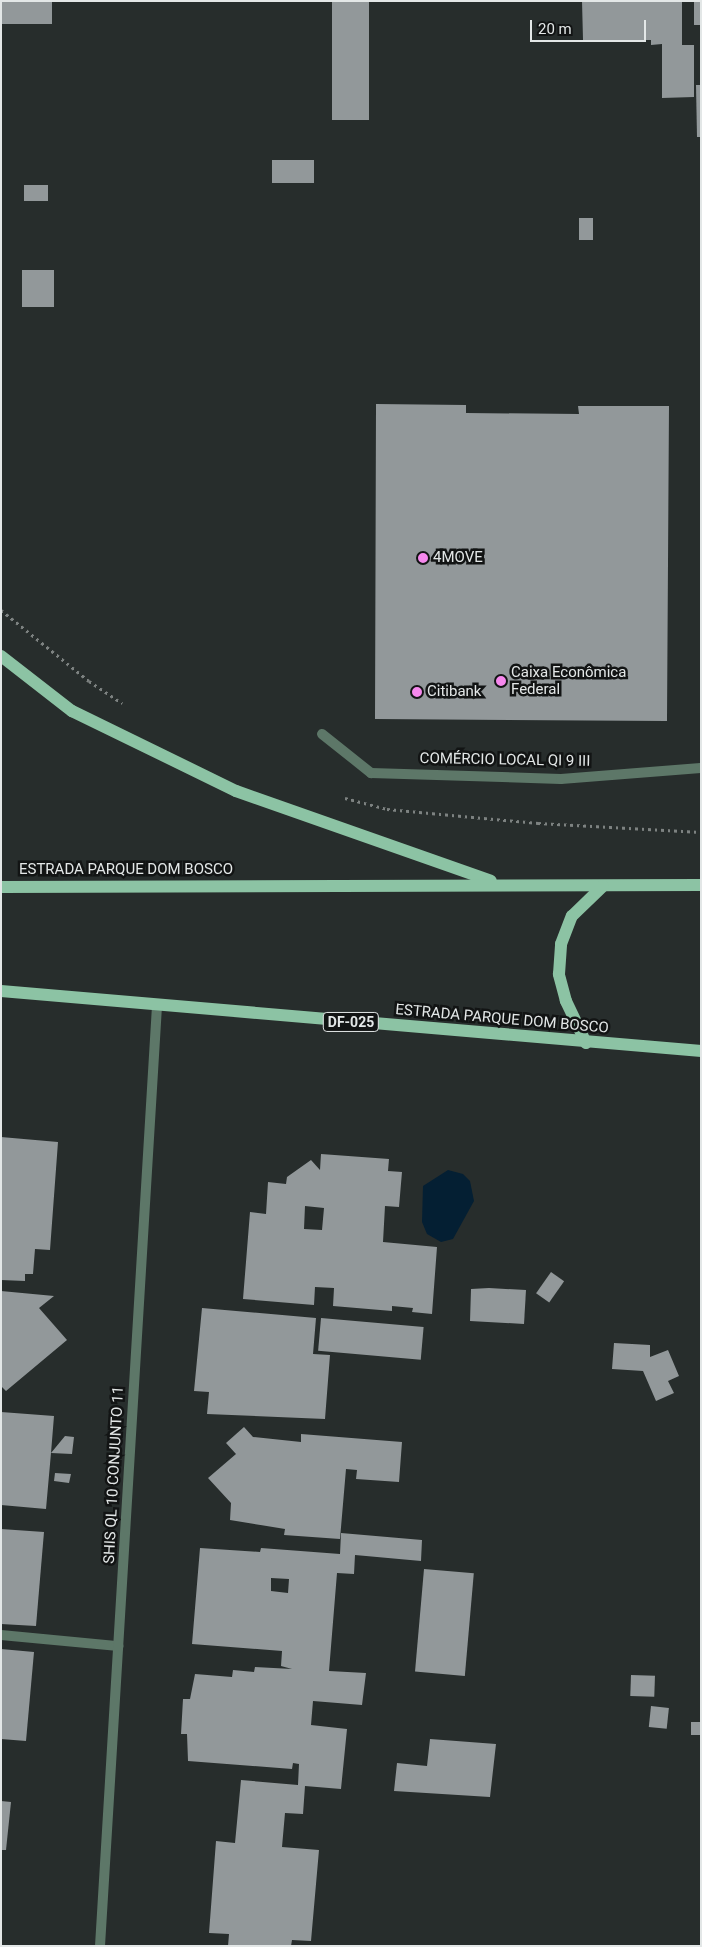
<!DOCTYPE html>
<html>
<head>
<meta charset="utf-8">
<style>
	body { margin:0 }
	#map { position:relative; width:702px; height:1947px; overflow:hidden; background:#272d2c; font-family:Roboto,sans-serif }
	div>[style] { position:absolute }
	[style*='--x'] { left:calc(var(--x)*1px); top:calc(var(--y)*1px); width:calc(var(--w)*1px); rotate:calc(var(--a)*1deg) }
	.water>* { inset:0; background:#041f33 }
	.building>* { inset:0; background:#92989a; transform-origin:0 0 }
	.path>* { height:3px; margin-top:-1.5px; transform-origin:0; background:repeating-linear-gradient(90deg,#7d8281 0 2.5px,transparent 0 6.5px) }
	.lane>* { height:10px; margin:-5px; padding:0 5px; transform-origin:5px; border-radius:5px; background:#5d7768 }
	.street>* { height:10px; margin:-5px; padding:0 5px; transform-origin:5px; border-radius:5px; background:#5d7768 }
	.primary>* { height:12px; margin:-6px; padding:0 6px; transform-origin:6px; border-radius:6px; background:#8cc3a4 }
	.dots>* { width:14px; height:14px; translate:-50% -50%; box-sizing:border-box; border:2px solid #121414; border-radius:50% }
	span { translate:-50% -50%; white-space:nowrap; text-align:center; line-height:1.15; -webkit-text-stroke:5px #121414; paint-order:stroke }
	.shield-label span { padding:1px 4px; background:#121414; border:1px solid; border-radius:4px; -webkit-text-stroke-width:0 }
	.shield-label { font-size:14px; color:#e3e7e7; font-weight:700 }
	.poi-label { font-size:15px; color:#e3e7e7 }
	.left { translate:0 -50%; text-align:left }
	.street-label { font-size:15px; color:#e3e7e7 }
	.frame { position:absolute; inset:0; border:2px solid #e3e7e7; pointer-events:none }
	.scale { position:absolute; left:530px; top:20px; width:116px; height:22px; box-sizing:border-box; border:2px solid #e3e7e7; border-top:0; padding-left:6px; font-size:15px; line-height:18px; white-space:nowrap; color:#e3e7e7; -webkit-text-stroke:4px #121414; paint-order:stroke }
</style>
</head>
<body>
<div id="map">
	<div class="water">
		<div style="clip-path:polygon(448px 1170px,463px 1174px,470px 1181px,474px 1201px,453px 1239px,441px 1242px,427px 1234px,422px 1222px,423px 1186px)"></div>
	</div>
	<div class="building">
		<div style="left:1px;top:1px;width:51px;height:23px"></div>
		<div style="left:332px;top:1px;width:37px;height:119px"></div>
		<div style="clip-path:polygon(582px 1px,682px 1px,682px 45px,694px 45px,694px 97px,662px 98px,662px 44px,651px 45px,651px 40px,583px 40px)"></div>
		<div style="left:694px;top:1px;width:7px;height:24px"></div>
		<div style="clip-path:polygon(696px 85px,701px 85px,701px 137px,697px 137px)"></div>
		<div style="left:314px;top:160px;width:23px;height:42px;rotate:90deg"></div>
		<div style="left:24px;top:185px;width:24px;height:16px"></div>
		<div style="left:579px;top:218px;width:14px;height:22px"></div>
		<div style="left:22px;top:270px;width:32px;height:37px"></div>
		<div style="clip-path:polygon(376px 404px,466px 405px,466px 413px,579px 414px,578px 406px,669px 406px,667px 721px,375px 719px)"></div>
		<div style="clip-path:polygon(1px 1137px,58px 1142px,50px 1250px,35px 1249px,33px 1274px,25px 1274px,25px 1281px,1px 1280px)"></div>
		<div style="clip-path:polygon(evenodd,321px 1154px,389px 1159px,388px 1171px,402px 1172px,399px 1207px,385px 1206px,383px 1242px,437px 1247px,432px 1314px,412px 1312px,413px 1308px,392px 1306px,392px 1311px,333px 1306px,334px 1288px,315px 1287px,314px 1305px,243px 1299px,250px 1212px,266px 1214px,268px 1182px,286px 1184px,287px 1177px,311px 1160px,320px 1170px,321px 1154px,305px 1206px,324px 1208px,322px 1230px,304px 1229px,305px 1206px)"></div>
		<div style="left:551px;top:1272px;width:16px;height:26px;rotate:35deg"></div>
		<div style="clip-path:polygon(489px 1288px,526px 1290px,524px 1324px,470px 1321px,471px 1289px)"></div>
		<div style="clip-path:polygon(1px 1291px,54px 1296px,39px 1308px,67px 1340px,6px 1391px,1px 1386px)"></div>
		<div style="clip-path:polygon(202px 1308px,316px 1318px,313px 1354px,330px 1355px,325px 1419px,207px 1414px,209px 1392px,194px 1391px)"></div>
		<div style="left:321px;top:1318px;width:103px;height:33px;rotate:5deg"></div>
		<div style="clip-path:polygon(614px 1343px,650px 1345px,650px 1357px,668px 1350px,679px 1376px,668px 1381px,674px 1393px,656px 1401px,643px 1371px,612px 1369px)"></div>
		<div style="clip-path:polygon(1px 1412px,54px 1416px,51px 1453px,65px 1436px,74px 1437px,72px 1454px,51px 1453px,46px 1509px,1px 1505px)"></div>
		<div style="clip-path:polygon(244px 1427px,253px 1437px,301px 1442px,301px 1434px,402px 1442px,399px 1482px,356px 1479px,357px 1470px,346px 1469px,340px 1539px,284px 1535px,285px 1529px,230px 1520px,231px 1503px,208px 1478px,236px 1454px,226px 1443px)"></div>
		<div style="clip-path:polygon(55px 1473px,71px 1474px,69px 1483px,54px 1481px)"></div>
		<div style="clip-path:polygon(1px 1529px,44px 1532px,36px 1626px,1px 1624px)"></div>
		<div style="clip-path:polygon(evenodd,341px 1533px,422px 1540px,421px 1561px,355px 1555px,354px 1574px,337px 1573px,329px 1671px,366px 1673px,362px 1705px,313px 1701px,311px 1725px,347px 1729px,341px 1789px,305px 1786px,303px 1814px,285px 1813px,282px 1847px,319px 1850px,311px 1941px,292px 1940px,291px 1946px,228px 1946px,229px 1934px,209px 1933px,216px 1841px,235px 1843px,241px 1780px,298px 1785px,299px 1764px,293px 1763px,292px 1769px,188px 1761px,187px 1734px,181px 1734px,183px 1699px,190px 1699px,195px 1674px,232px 1677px,233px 1670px,254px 1672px,255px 1667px,292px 1669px,281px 1666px,282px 1651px,192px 1644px,200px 1548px,260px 1552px,261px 1548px,340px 1554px,341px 1533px,271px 1578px,289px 1579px,288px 1593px,271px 1591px,271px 1578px)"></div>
		<div style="left:424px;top:1569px;width:50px;height:103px;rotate:5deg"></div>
		<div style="clip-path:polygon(1px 1649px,34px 1652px,26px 1741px,1px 1739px)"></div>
		<div style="left:631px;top:1675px;width:24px;height:21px;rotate:2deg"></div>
		<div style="left:651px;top:1706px;width:18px;height:21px;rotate:6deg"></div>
		<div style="left:691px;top:1722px;width:10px;height:13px"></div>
		<div style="clip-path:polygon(430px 1739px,496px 1744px,490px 1797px,394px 1791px,397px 1763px,427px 1766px)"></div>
		<div style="clip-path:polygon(1px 1801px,11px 1802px,6px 1850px,1px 1850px)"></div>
	</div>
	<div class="path">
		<div style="--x:1;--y:610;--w:113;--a:38.9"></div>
		<div style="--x:89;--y:681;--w:40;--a:34"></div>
		<div style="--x:345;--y:798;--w:43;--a:14.7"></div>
		<div style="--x:387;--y:809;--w:152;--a:5.3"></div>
		<div style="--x:538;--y:823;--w:163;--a:3.2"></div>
	</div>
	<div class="lane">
		<div style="--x:322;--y:734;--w:63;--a:38.5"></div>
		<div style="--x:371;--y:773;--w:190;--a:1.8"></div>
		<div style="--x:561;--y:779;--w:140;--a:-4.5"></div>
		<div style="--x:1;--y:1635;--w:118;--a:5.4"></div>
	</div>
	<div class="street">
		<div style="--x:100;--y:1946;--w:943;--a:-86.53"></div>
	</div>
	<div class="primary">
		<div style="--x:1;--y:656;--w:90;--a:37.8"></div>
		<div style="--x:72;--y:711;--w:182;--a:26"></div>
		<div style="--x:236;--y:791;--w:270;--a:19.4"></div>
		<div style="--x:1;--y:887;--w:700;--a:-0.16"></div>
		<div style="--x:1;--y:991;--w:703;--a:4.9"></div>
		<div style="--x:586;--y:1043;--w:47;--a:-115.5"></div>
		<div style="--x:566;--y:1001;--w:28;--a:-105"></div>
		<div style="--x:559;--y:974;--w:30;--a:-86"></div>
		<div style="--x:561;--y:944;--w:30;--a:-69"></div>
		<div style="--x:572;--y:916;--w:43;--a:-44.1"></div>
	</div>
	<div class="dots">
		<div style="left:423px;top:558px;background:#f688ed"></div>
		<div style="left:501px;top:681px;background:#f688ed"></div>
		<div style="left:417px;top:692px;background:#f688ed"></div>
	</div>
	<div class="shield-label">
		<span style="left:351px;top:1022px">DF-025</span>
	</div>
	<div class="poi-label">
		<span class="left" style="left:433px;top:558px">4MOVE</span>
		<span class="left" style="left:511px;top:681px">Caixa Econômica<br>Federal</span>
		<span class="left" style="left:427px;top:692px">Citibank</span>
	</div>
	<div class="street-label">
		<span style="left:505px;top:760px;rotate:1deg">COMÉRCIO LOCAL QI 9 III</span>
		<span style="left:126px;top:870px">ESTRADA PARQUE DOM BOSCO</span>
		<span style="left:502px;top:1019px;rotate:5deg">ESTRADA PARQUE DOM BOSCO</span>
		<span style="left:114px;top:1475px;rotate:-87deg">SHIS QL 10 CONJUNTO 11</span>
	</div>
	<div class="frame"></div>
	<div class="scale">20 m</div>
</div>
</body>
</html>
